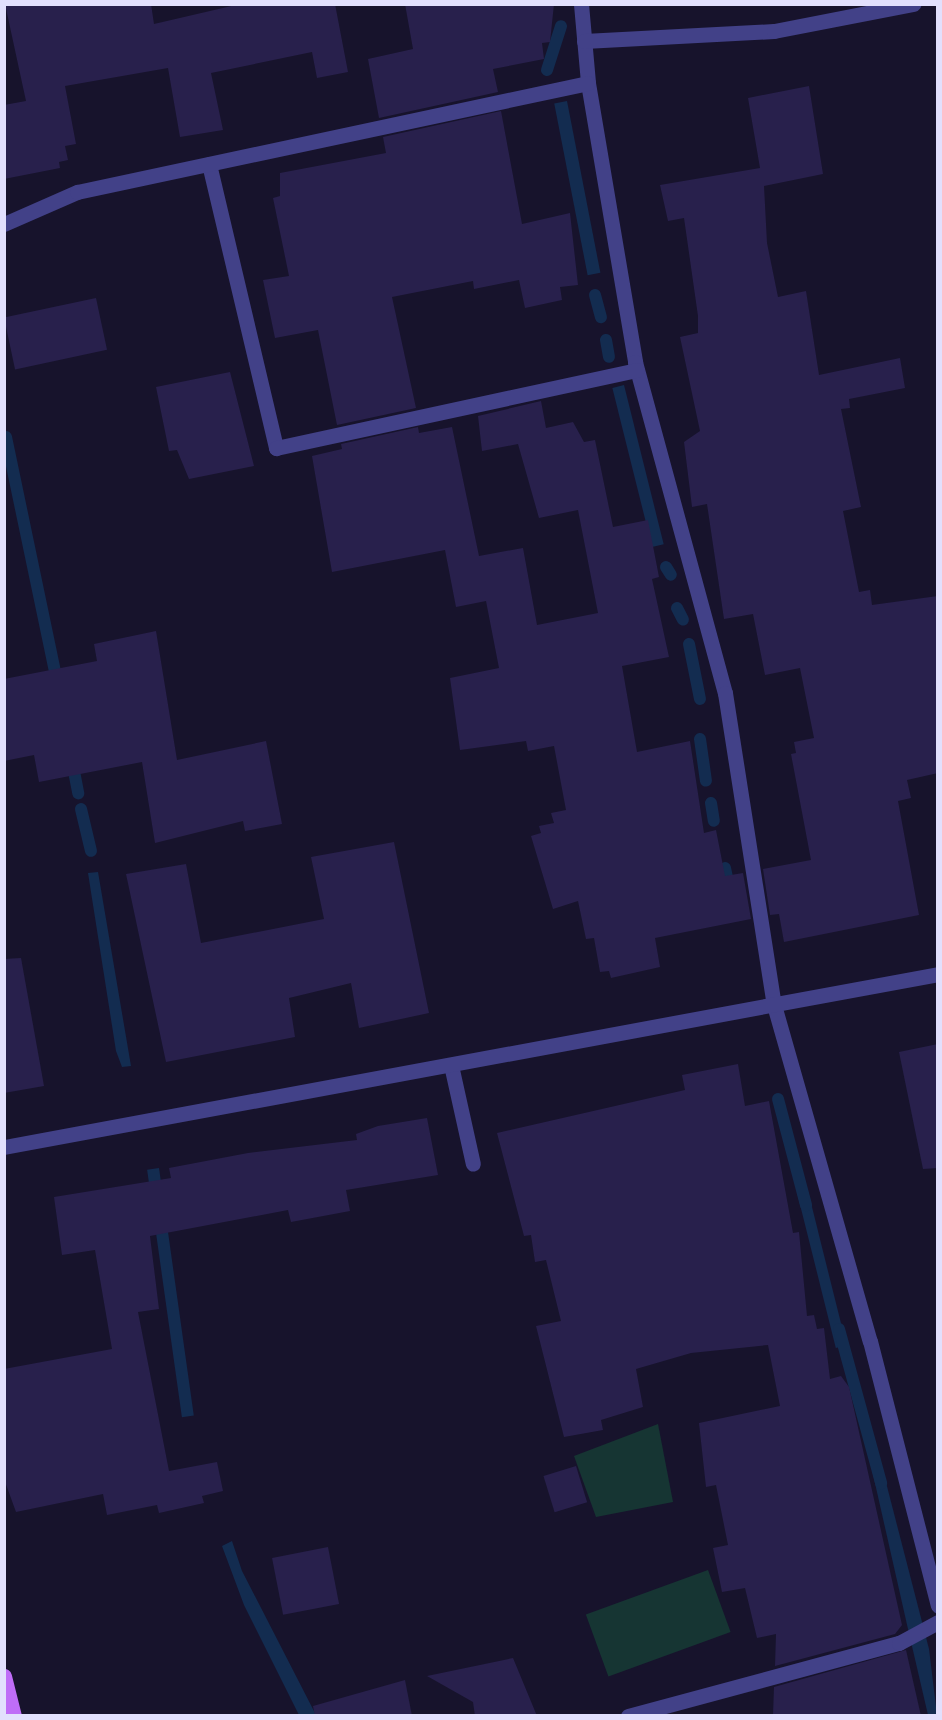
<!DOCTYPE html>
<html>
<head>
<meta charset="utf-8">
<style>
	body { margin:0 }
	#map { position:relative; width:942px; height:1720px; overflow:hidden; background:#17132c; font-family:"Titillium Web",sans-serif }
	div>[style] { position:absolute }
	[style*='--x'] { left:calc(var(--x)*1px); top:calc(var(--y)*1px); width:calc(var(--w)*1px); rotate:calc(var(--a)*1deg) }
	.green>* { inset:0; background:#163533; transform-origin:0 0 }
	.water>* { inset:0; background:#132c50; transform-origin:0 0 }
	.stream>* { height:12px; margin:-6px; padding:0 6px; transform-origin:6px; border-radius:6px; background:#132c50 }
	.building>* { inset:0; background:#28204c; transform-origin:0 0 }
	.minor>* { height:15px; margin:-7.5px; padding:0 7.5px; transform-origin:7.5px; border-radius:7.5px; background:#424188 }
	.major>* { height:15px; margin:-7.5px; padding:0 7.5px; transform-origin:7.5px; border-radius:7.5px; background:#bf6df7 }
	span { translate:-50% -50%; white-space:nowrap; text-align:center; line-height:1.15; -webkit-text-stroke:4.5px #17132c; paint-order:stroke }
	.frame { position:absolute; inset:0; border:6px solid #e2e0fd; pointer-events:none }
</style>
</head>
<body>
<div id="map">
	<div class="green">
		<div style="clip-path:polygon(658px 1424px,673px 1502px,596px 1517px,574px 1456px)"></div>
		<div style="left:708px;top:1570px;width:66px;height:130px;rotate:70deg"></div>
	</div>
	<div class="water">
		<div style="left:567px;top:101px;width:175px;height:13px;rotate:79deg"></div>
		<div style="left:624px;top:385px;width:164px;height:12px;rotate:76deg"></div>
		<div style="clip-path:polygon(98px 872px,131px 1066px,122px 1067px,116px 1051px,88px 873px)"></div>
		<div style="left:159px;top:1168px;width:250px;height:12px;rotate:82deg"></div>
		<div style="left:808px;top:1191px;width:159px;height:11px;rotate:76deg"></div>
		<div style="clip-path:polygon(882px 1467px,929px 1649px,937px 1715px,928px 1715px,908px 1629px,872px 1470px)"></div>
		<div style="clip-path:polygon(232px 1541px,242px 1571px,316px 1715px,299px 1715px,244px 1605px,222px 1546px)"></div>
	</div>
	<div class="stream">
		<div style="--x:547;--y:70;--w:46;--a:-72.3"></div>
		<div style="--x:595;--y:295;--w:23;--a:75"></div>
		<div style="--x:606;--y:340;--w:17;--a:80"></div>
		<div style="--x:6;--y:437;--w:253;--a:78.2"></div>
		<div style="--x:666;--y:567;--w:9;--a:58"></div>
		<div style="--x:677;--y:608;--w:13;--a:63"></div>
		<div style="--x:689;--y:644;--w:56;--a:78.7"></div>
		<div style="--x:700;--y:739;--w:42;--a:81.9"></div>
		<div style="--x:72;--y:761;--w:33;--a:79"></div>
		<div style="--x:711;--y:803;--w:18;--a:81"></div>
		<div style="--x:81;--y:809;--w:43;--a:76.6"></div>
		<div style="--x:725;--y:868;--w:24;--a:78"></div>
		<div style="--x:778;--y:1099;--w:110;--a:75.2"></div>
		<div style="--x:839;--y:1329;--w:160;--a:74.7"></div>
	</div>
	<div class="building">
		<div style="clip-path:polygon(5px 4px,151px 4px,154px 24px,240px 4px,335px 4px,348px 72px,317px 78px,312px 52px,211px 73px,223px 130px,180px 137px,168px 68px,65px 86px,76px 144px,65px 146px,68px 160px,59px 162px,60px 168px,4px 179px,4px 105px,26px 101px)"></div>
		<div style="clip-path:polygon(405px 4px,554px 4px,550px 42px,542px 43px,544px 59px,493px 69px,498px 92px,379px 118px,368px 59px,413px 49px)"></div>
		<div style="clip-path:polygon(809px 86px,823px 174px,764px 186px,767px 243px,778px 297px,806px 291px,819px 375px,900px 358px,905px 388px,849px 399px,850px 408px,841px 409px,861px 507px,843px 511px,859px 592px,870px 590px,872px 605px,938px 596px,938px 773px,907px 780px,911px 798px,898px 801px,919px 915px,784px 942px,779px 914px,770px 915px,763px 869px,811px 860px,791px 754px,796px 753px,794px 742px,814px 738px,800px 668px,765px 675px,753px 614px,724px 619px,707px 504px,692px 507px,684px 442px,700px 431px,680px 337px,698px 333px,698px 316px,684px 218px,668px 221px,660px 185px,760px 168px,748px 98px)"></div>
		<div style="clip-path:polygon(501px 111px,522px 224px,570px 213px,578px 285px,560px 287px,562px 300px,525px 308px,519px 280px,474px 289px,473px 281px,392px 297px,416px 408px,337px 425px,318px 330px,275px 338px,263px 280px,289px 276px,273px 198px,280px 196px,280px 173px,386px 153px,383px 137px)"></div>
		<div style="left:96px;top:298px;width:53px;height:94px;rotate:78deg"></div>
		<div style="clip-path:polygon(230px 372px,254px 466px,189px 479px,177px 450px,169px 451px,156px 387px)"></div>
		<div style="clip-path:polygon(541px 401px,546px 428px,573px 422px,584px 442px,595px 440px,613px 527px,648px 520px,659px 577px,652px 579px,669px 657px,622px 666px,637px 752px,690px 741px,704px 833px,716px 830px,725px 876px,743px 873px,751px 919px,655px 938px,660px 967px,611px 978px,609px 971px,600px 972px,594px 938px,586px 939px,578px 901px,553px 909px,531px 836px,541px 833px,539px 826px,554px 823px,551px 813px,566px 810px,554px 746px,528px 751px,526px 741px,460px 750px,450px 678px,499px 668px,486px 601px,456px 607px,445px 550px,332px 572px,312px 456px,342px 449px,341px 444px,418px 427px,419px 433px,452px 427px,479px 556px,523px 548px,537px 625px,598px 613px,578px 510px,539px 518px,518px 444px,482px 451px,478px 416px)"></div>
		<div style="clip-path:polygon(156px 631px,177px 760px,266px 741px,282px 824px,245px 831px,243px 821px,155px 843px,142px 762px,39px 782px,34px 755px,4px 761px,4px 679px,97px 661px,94px 644px)"></div>
		<div style="clip-path:polygon(394px 842px,429px 1013px,359px 1028px,351px 983px,289px 998px,295px 1037px,166px 1062px,126px 874px,186px 864px,201px 943px,324px 919px,311px 857px)"></div>
		<div style="clip-path:polygon(21px 958px,44px 1086px,4px 1093px,4px 959px)"></div>
		<div style="clip-path:polygon(938px 1044px,938px 1168px,923px 1169px,899px 1052px)"></div>
		<div style="clip-path:polygon(738px 1064px,745px 1106px,769px 1101px,793px 1233px,799px 1232px,807px 1316px,814px 1315px,817px 1329px,824px 1328px,830px 1379px,841px 1376px,849px 1387px,902px 1625px,895px 1634px,775px 1666px,776px 1634px,757px 1638px,745px 1588px,722px 1592px,713px 1548px,728px 1545px,716px 1485px,706px 1487px,699px 1423px,780px 1406px,768px 1345px,691px 1353px,636px 1369px,643px 1407px,601px 1420px,603px 1430px,564px 1437px,536px 1326px,561px 1321px,546px 1260px,535px 1262px,531px 1235px,524px 1236px,497px 1133px,685px 1090px,682px 1075px)"></div>
		<div style="clip-path:polygon(427px 1118px,438px 1175px,346px 1190px,350px 1211px,291px 1222px,288px 1210px,150px 1236px,159px 1309px,138px 1312px,169px 1471px,217px 1462px,223px 1491px,202px 1496px,204px 1503px,159px 1513px,157px 1505px,107px 1515px,103px 1494px,16px 1512px,4px 1479px,4px 1369px,112px 1349px,95px 1250px,62px 1255px,54px 1197px,171px 1178px,169px 1168px,248px 1153px,357px 1140px,356px 1134px,378px 1126px)"></div>
		<div style="left:576px;top:1466px;width:38px;height:34px;rotate:73deg"></div>
		<div style="left:328px;top:1547px;width:58px;height:57px;rotate:79deg"></div>
		<div style="clip-path:polygon(906px 1650px,921px 1716px,773px 1716px,774px 1687px)"></div>
		<div style="clip-path:polygon(513px 1658px,537px 1716px,475px 1716px,473px 1702px,427px 1676px)"></div>
		<div style="clip-path:polygon(405px 1680px,412px 1716px,315px 1716px,313px 1706px)"></div>
	</div>
	<div class="minor">
		<div style="--x:581;--y:4;--w:79;--a:84.9"></div>
		<div style="--x:588;--y:83;--w:283;--a:80.4"></div>
		<div style="--x:635;--y:362;--w:343;--a:74.8"></div>
		<div style="--x:725;--y:693;--w:316;--a:81.1"></div>
		<div style="--x:774;--y:1005;--w:349;--a:74.1"></div>
		<div style="--x:870;--y:1341;--w:273;--a:75.6"></div>
		<div style="--x:584;--y:41;--w:190;--a:-3"></div>
		<div style="--x:774;--y:31;--w:142;--a:-11"></div>
		<div style="--x:209;--y:164;--w:292;--a:76.7"></div>
		<div style="--x:276;--y:448;--w:369;--a:-12.2"></div>
		<div style="--x:4;--y:224;--w:80;--a:-23.7"></div>
		<div style="--x:77;--y:192;--w:522;--a:-12.04"></div>
		<div style="--x:451;--y:1065;--w:101;--a:77.5"></div>
		<div style="--x:4;--y:1147;--w:950;--a:-10.49"></div>
		<div style="--x:628;--y:1716;--w:281;--a:-15.1"></div>
		<div style="--x:899;--y:1643;--w:44;--a:-28.3"></div>
	</div>
	<div class="major">
		<div style="--x:4;--y:1676;--w:41;--a:76"></div>
	</div>
	<div class="frame"></div>
</div>
</body>
</html>
